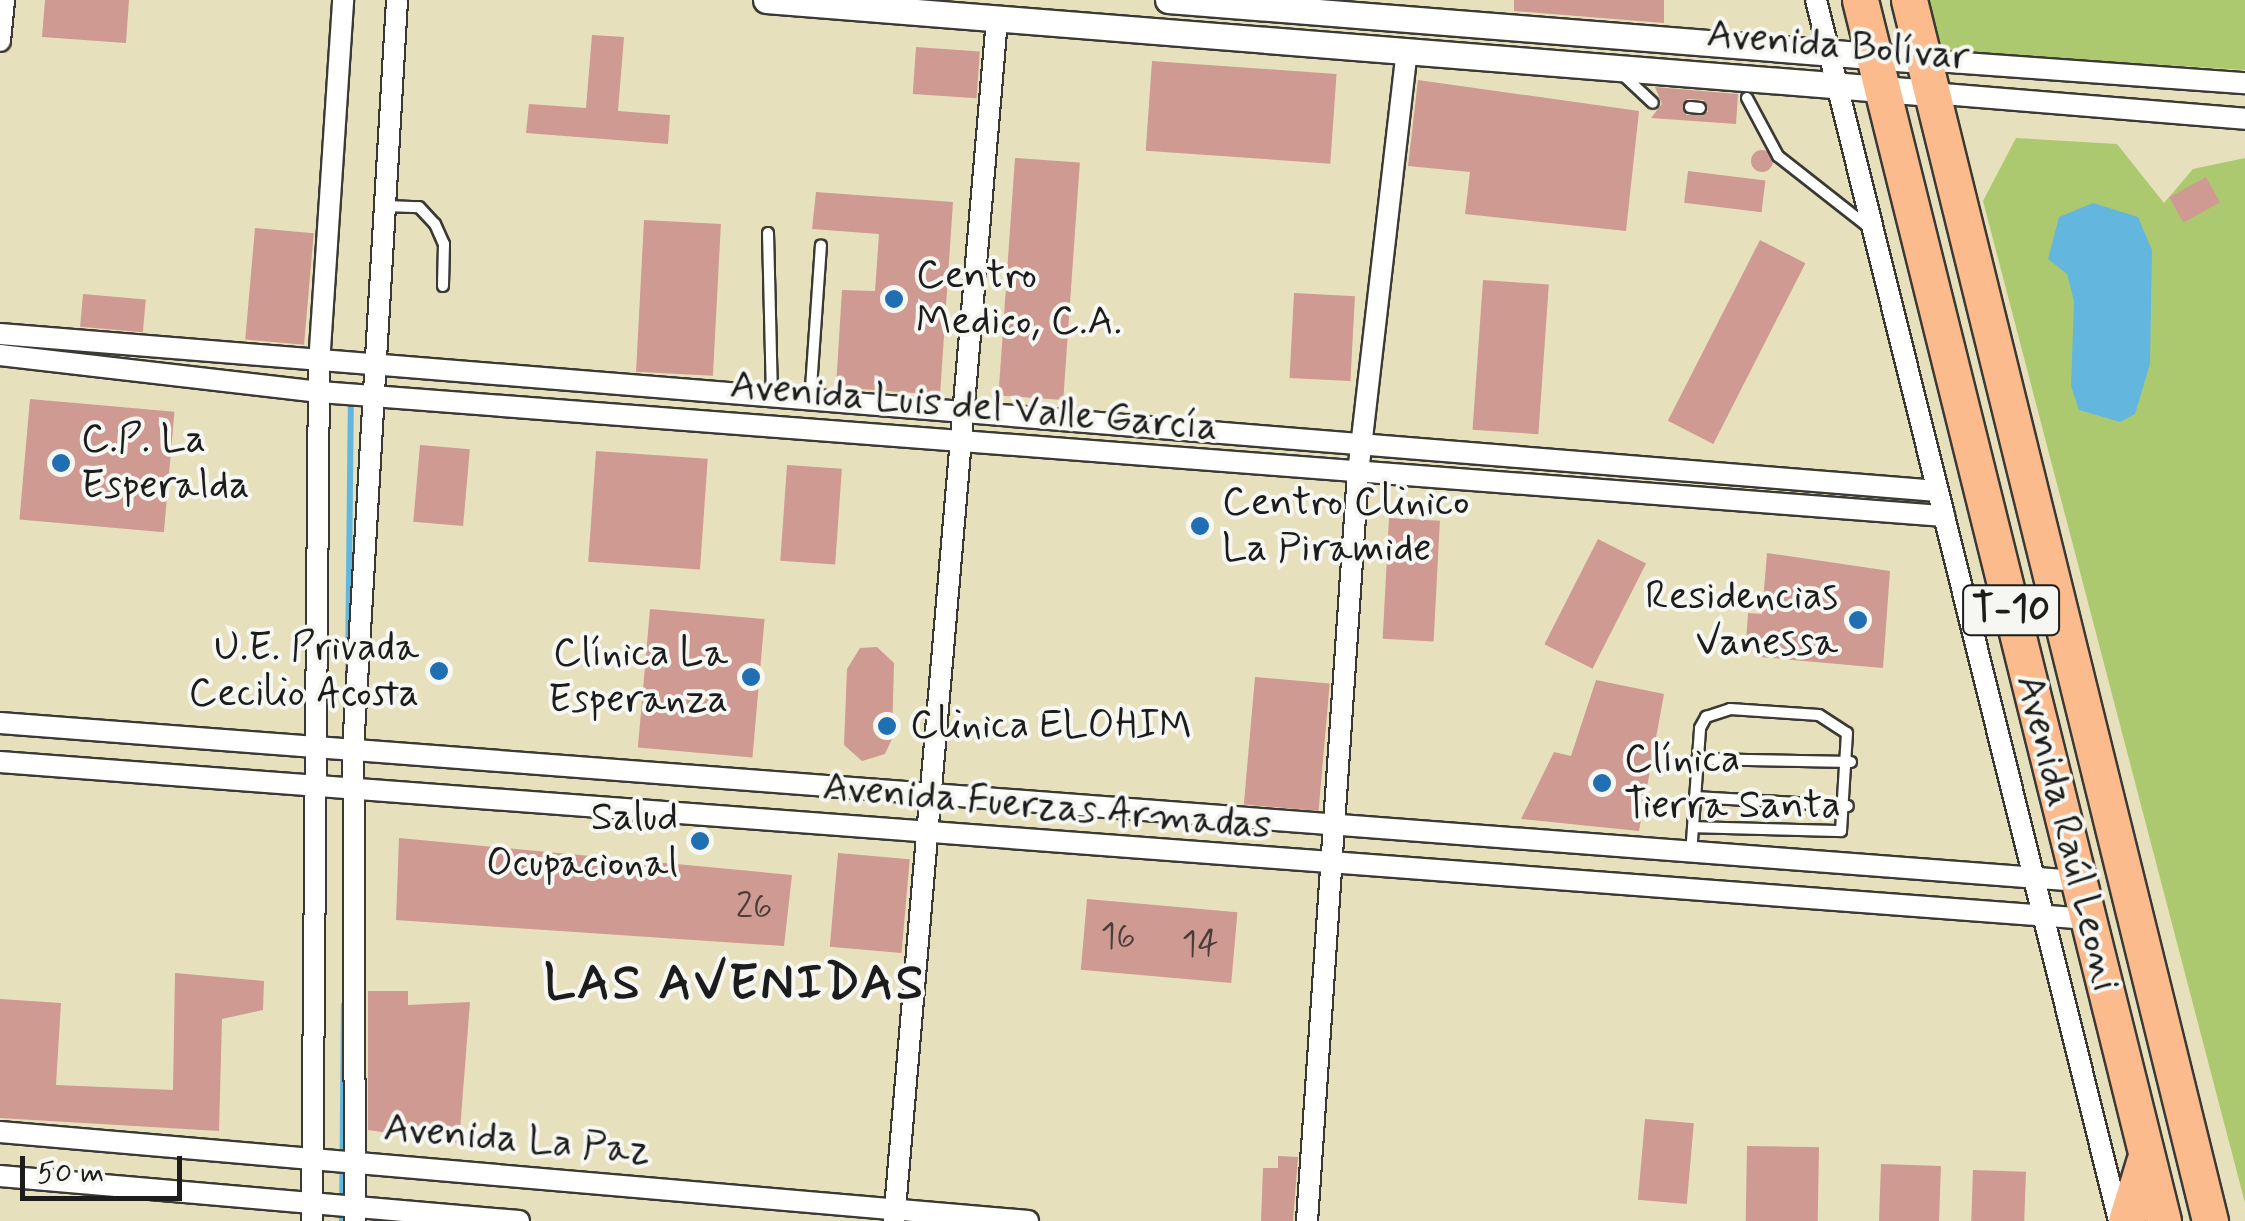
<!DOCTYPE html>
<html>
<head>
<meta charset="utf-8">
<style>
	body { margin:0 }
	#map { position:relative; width:2245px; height:1221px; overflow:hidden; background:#e7e0bd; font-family:Mynerve,sans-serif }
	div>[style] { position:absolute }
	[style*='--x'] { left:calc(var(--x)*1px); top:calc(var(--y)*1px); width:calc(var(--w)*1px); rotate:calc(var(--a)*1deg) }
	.green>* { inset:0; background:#adc970 }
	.water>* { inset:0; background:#63b7df }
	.stream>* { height:6px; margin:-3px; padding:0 3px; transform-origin:3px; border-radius:3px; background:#63b7df }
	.building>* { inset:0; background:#cf9a91; transform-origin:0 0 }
	.round { border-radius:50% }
	.roads { filter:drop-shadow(2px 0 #3a3934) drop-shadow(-2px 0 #3a3934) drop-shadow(0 2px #3a3934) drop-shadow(0 -2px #3a3934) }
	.service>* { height:10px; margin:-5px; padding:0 5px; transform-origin:5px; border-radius:5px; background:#fff }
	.minor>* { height:20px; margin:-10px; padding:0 10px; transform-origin:10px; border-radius:10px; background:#fff }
	.tertiary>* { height:25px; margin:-12.5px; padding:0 12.5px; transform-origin:12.5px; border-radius:12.5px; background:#fff }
	.trunk>* { height:35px; margin:-17.5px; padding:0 17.5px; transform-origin:17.5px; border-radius:17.5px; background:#fbbb8c }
	.dots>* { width:28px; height:28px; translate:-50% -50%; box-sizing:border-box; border:5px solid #f6f6f2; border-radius:50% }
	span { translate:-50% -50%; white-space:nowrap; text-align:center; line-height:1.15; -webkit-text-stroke:8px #f6f6f2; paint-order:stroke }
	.number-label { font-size:35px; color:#493c39 }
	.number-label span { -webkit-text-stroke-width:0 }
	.shield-label span { padding:2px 8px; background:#f6f6f2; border:2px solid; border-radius:8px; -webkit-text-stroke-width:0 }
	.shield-label { font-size:38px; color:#1c1c1c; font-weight:700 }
	.street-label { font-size:40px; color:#1c1c1c }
	.poi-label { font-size:40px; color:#1c1c1c }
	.left { translate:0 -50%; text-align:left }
	.right { translate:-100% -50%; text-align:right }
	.district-label { font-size:50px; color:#1c1c1c; font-weight:700; letter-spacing:2.5px }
	.scale { position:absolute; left:20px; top:1156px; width:162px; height:45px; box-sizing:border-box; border:5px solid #1c1c1c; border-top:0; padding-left:12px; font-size:30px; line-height:35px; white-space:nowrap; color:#1c1c1c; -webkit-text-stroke:8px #f6f6f2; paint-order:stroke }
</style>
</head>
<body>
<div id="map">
	<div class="green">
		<div style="clip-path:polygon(1914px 0,2245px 0,2245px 70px,1955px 52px,1932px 42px)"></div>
		<div style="clip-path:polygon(2016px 138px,2117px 144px,2164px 203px,2193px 169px,2245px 158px,2245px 1203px,1983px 201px)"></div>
	</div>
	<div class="water">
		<div style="clip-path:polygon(2093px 203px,2138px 217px,2152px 250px,2150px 364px,2135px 414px,2120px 422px,2079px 410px,2071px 386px,2074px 301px,2067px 274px,2048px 259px,2059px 217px)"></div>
	</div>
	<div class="stream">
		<div style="--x:348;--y:673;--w:269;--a:-89.4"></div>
		<div style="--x:342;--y:1221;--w:216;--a:-89.5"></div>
	</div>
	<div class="building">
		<div style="clip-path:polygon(45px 0,129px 0,126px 43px,42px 37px)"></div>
		<div style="clip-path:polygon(1514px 0,1664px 0,1664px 23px,1514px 11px)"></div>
		<div style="clip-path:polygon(592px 35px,624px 37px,618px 111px,670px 115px,668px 144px,526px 133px,529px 104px,586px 108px)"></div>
		<div style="left:916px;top:47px;width:64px;height:47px;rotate:4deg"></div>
		<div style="left:1152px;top:61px;width:185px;height:90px;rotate:4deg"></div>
		<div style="clip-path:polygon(1418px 80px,1639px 111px,1626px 231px,1465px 214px,1470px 172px,1408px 166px)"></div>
		<div style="clip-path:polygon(evenodd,1655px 87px,1738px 94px,1736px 124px,1651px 118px,1662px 104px,1655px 87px,1687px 99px,1704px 100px,1708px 112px,1686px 115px,1687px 99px)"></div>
		<div class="round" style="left:1751px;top:150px;width:22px;height:22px"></div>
		<div style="left:1015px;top:158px;width:65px;height:238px;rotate:4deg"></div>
		<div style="left:1688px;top:171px;width:78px;height:32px;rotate:7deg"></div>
		<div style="left:2206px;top:177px;width:29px;height:42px;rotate:61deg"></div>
		<div style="clip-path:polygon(816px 192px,953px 202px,940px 395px,836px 387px,842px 290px,875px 291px,879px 234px,812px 229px)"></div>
		<div style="left:644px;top:220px;width:77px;height:152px;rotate:3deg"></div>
		<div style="left:255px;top:228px;width:59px;height:112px;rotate:5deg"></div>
		<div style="left:1760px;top:240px;width:51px;height:203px;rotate:27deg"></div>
		<div style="left:1483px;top:280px;width:66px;height:150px;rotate:4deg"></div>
		<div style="left:1294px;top:293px;width:61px;height:85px;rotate:3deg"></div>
		<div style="left:83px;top:294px;width:63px;height:33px;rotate:5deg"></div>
		<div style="left:30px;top:399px;width:145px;height:121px;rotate:5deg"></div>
		<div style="left:420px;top:445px;width:50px;height:77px;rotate:5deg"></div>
		<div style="left:596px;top:451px;width:112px;height:111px;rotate:4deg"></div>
		<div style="left:787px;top:465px;width:55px;height:96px;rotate:4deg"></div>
		<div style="left:1389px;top:518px;width:51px;height:121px;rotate:3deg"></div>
		<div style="left:1598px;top:539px;width:54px;height:118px;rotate:27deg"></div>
		<div style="clip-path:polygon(1767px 553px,1890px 571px,1883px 668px,1759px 657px,1760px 644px,1746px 643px,1748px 613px,1762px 614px)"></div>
		<div style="left:650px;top:609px;width:115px;height:139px;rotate:5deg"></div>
		<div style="clip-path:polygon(877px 647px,894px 663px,892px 739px,885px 754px,862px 761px,844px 745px,847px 669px,860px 648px)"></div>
		<div style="left:1255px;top:677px;width:75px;height:128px;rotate:5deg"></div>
		<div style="clip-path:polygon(1596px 680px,1664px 694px,1639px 831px,1521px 819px,1554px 752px,1571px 756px)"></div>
		<div style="clip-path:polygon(399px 838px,792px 875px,784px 946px,396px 920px)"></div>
		<div style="left:838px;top:853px;width:72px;height:94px;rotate:5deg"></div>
		<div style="left:1087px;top:899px;width:151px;height:71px;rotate:5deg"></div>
		<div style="clip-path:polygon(175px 973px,264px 981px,263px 1010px,222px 1019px,219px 1131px,0 1118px,0 999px,61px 1003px,56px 1085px,173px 1090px)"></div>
		<div style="clip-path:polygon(368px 991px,408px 991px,408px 1005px,470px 1002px,459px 1143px,368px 1130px)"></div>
		<div style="left:1645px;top:1119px;width:49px;height:81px;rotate:5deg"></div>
		<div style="left:1747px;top:1146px;width:72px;height:75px;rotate:1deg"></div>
		<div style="clip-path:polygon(1278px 1156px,1298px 1157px,1293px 1221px,1261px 1221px,1263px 1168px,1278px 1168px)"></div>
		<div style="left:1881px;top:1164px;width:60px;height:57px;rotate:2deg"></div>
		<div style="left:1973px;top:1170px;width:53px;height:51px;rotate:2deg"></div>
	</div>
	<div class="roads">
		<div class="service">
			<div style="--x:1622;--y:74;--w:42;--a:43.1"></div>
			<div style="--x:1747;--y:98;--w:66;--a:61.9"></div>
			<div style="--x:1778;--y:156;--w:118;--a:38.1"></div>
			<div style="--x:1690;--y:107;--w:10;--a:6"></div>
			<div style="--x:385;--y:206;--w:34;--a:2"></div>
			<div style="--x:419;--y:207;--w:23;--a:47"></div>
			<div style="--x:435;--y:224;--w:22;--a:66"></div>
			<div style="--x:444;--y:244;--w:42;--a:91.4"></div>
			<div style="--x:768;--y:233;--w:166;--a:88.6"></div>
			<div style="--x:810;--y:402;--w:157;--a:-86"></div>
			<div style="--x:1697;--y:759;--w:154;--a:1.1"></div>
			<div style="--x:1695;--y:797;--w:153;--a:3.4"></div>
			<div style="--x:1691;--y:855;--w:127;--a:-85.9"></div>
			<div style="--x:1700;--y:728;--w:13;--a:-61"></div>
			<div style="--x:1706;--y:717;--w:25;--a:-18"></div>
			<div style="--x:1730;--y:709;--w:89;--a:3.9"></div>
			<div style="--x:1819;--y:715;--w:33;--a:33"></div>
			<div style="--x:1847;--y:733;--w:98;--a:93.5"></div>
			<div style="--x:1841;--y:831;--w:148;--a:-178.5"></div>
		</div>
		<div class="minor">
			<div style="--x:1816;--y:0;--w:1258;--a:76.06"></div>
			<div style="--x:0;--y:41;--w:41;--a:-84.4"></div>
			<div style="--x:1922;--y:60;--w:324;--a:4.1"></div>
			<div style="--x:1931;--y:93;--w:315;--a:4.7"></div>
			<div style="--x:0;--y:334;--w:1944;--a:4.63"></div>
			<div style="--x:0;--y:355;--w:322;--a:6.6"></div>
			<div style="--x:320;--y:392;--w:1629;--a:4.37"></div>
			<div style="--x:0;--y:723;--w:2085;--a:4.35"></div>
			<div style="--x:0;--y:762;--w:2094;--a:4.3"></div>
			<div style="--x:0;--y:1132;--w:1032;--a:4.95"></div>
			<div style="--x:0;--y:1176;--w:521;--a:4.96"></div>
			<div style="--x:312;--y:1221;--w:857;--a:-89.53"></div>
			<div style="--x:319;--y:364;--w:365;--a:-86.2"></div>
			<div style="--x:355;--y:1221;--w:471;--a:-90.2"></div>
			<div style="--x:353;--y:750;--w:751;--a:-86.64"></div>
			<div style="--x:894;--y:1221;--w:1206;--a:-85.1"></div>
			<div style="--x:1307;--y:1221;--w:750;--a:-86.1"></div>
			<div style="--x:1358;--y:473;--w:424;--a:-83.4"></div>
		</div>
		<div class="tertiary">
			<div style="--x:766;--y:0;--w:1169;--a:4.56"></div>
			<div style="--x:1168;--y:0;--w:756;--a:4.55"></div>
		</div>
		<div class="trunk">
			<div style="--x:1860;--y:0;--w:1258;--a:76.06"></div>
			<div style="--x:1909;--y:0;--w:1258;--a:76.15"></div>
			<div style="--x:2126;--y:1221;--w:62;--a:-73"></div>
		</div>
	</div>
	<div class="dots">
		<div style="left:894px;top:299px;background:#1f6fb2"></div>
		<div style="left:61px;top:463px;background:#1f6fb2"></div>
		<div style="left:1200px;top:526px;background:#1f6fb2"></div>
		<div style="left:1858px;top:620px;background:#1f6fb2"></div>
		<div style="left:439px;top:671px;background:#1f6fb2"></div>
		<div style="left:751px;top:677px;background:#1f6fb2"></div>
		<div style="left:887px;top:726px;background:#1f6fb2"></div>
		<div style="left:1602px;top:783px;background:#1f6fb2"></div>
		<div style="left:700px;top:841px;background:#1f6fb2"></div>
	</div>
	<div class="number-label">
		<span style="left:754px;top:907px">26</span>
		<span style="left:1118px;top:937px">16</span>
		<span style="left:1200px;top:945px">14</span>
	</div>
	<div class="shield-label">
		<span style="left:2011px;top:610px">T-10</span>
	</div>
	<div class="street-label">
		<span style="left:1838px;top:46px;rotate:5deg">Avenida Bolívar</span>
		<span style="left:974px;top:407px;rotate:5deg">Avenida Luis del Valle García</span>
		<span style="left:1047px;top:807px;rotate:5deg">Avenida Fuerzas Armadas</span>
		<span style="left:2067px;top:833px;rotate:76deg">Avenida Raúl Leoni</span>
		<span style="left:517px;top:1140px;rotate:5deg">Avenida La Paz</span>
	</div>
	<div class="poi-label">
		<span class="left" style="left:916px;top:299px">Centro<br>Medico, C.A.</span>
		<span class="left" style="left:81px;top:463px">C.P. La<br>Esperalda</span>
		<span class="left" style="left:1222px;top:526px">Centro Clinico<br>La Piramide</span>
		<span class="right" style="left:1838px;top:620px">Residencias<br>Vanessa</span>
		<span class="right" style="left:419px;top:671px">U.E. Privada<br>Cecilio Acosta</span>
		<span class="right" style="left:728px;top:677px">Clínica La<br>Esperanza</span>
		<span class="left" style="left:910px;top:726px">Clinica ELOHIM</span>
		<span class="left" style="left:1624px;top:783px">Clínica<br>Tierra Santa</span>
		<span class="right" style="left:678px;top:841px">Salud<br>Ocupacional</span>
	</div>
	<div class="district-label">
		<span style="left:735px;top:985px">LAS AVENIDAS</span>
	</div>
	<div class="scale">50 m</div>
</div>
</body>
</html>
